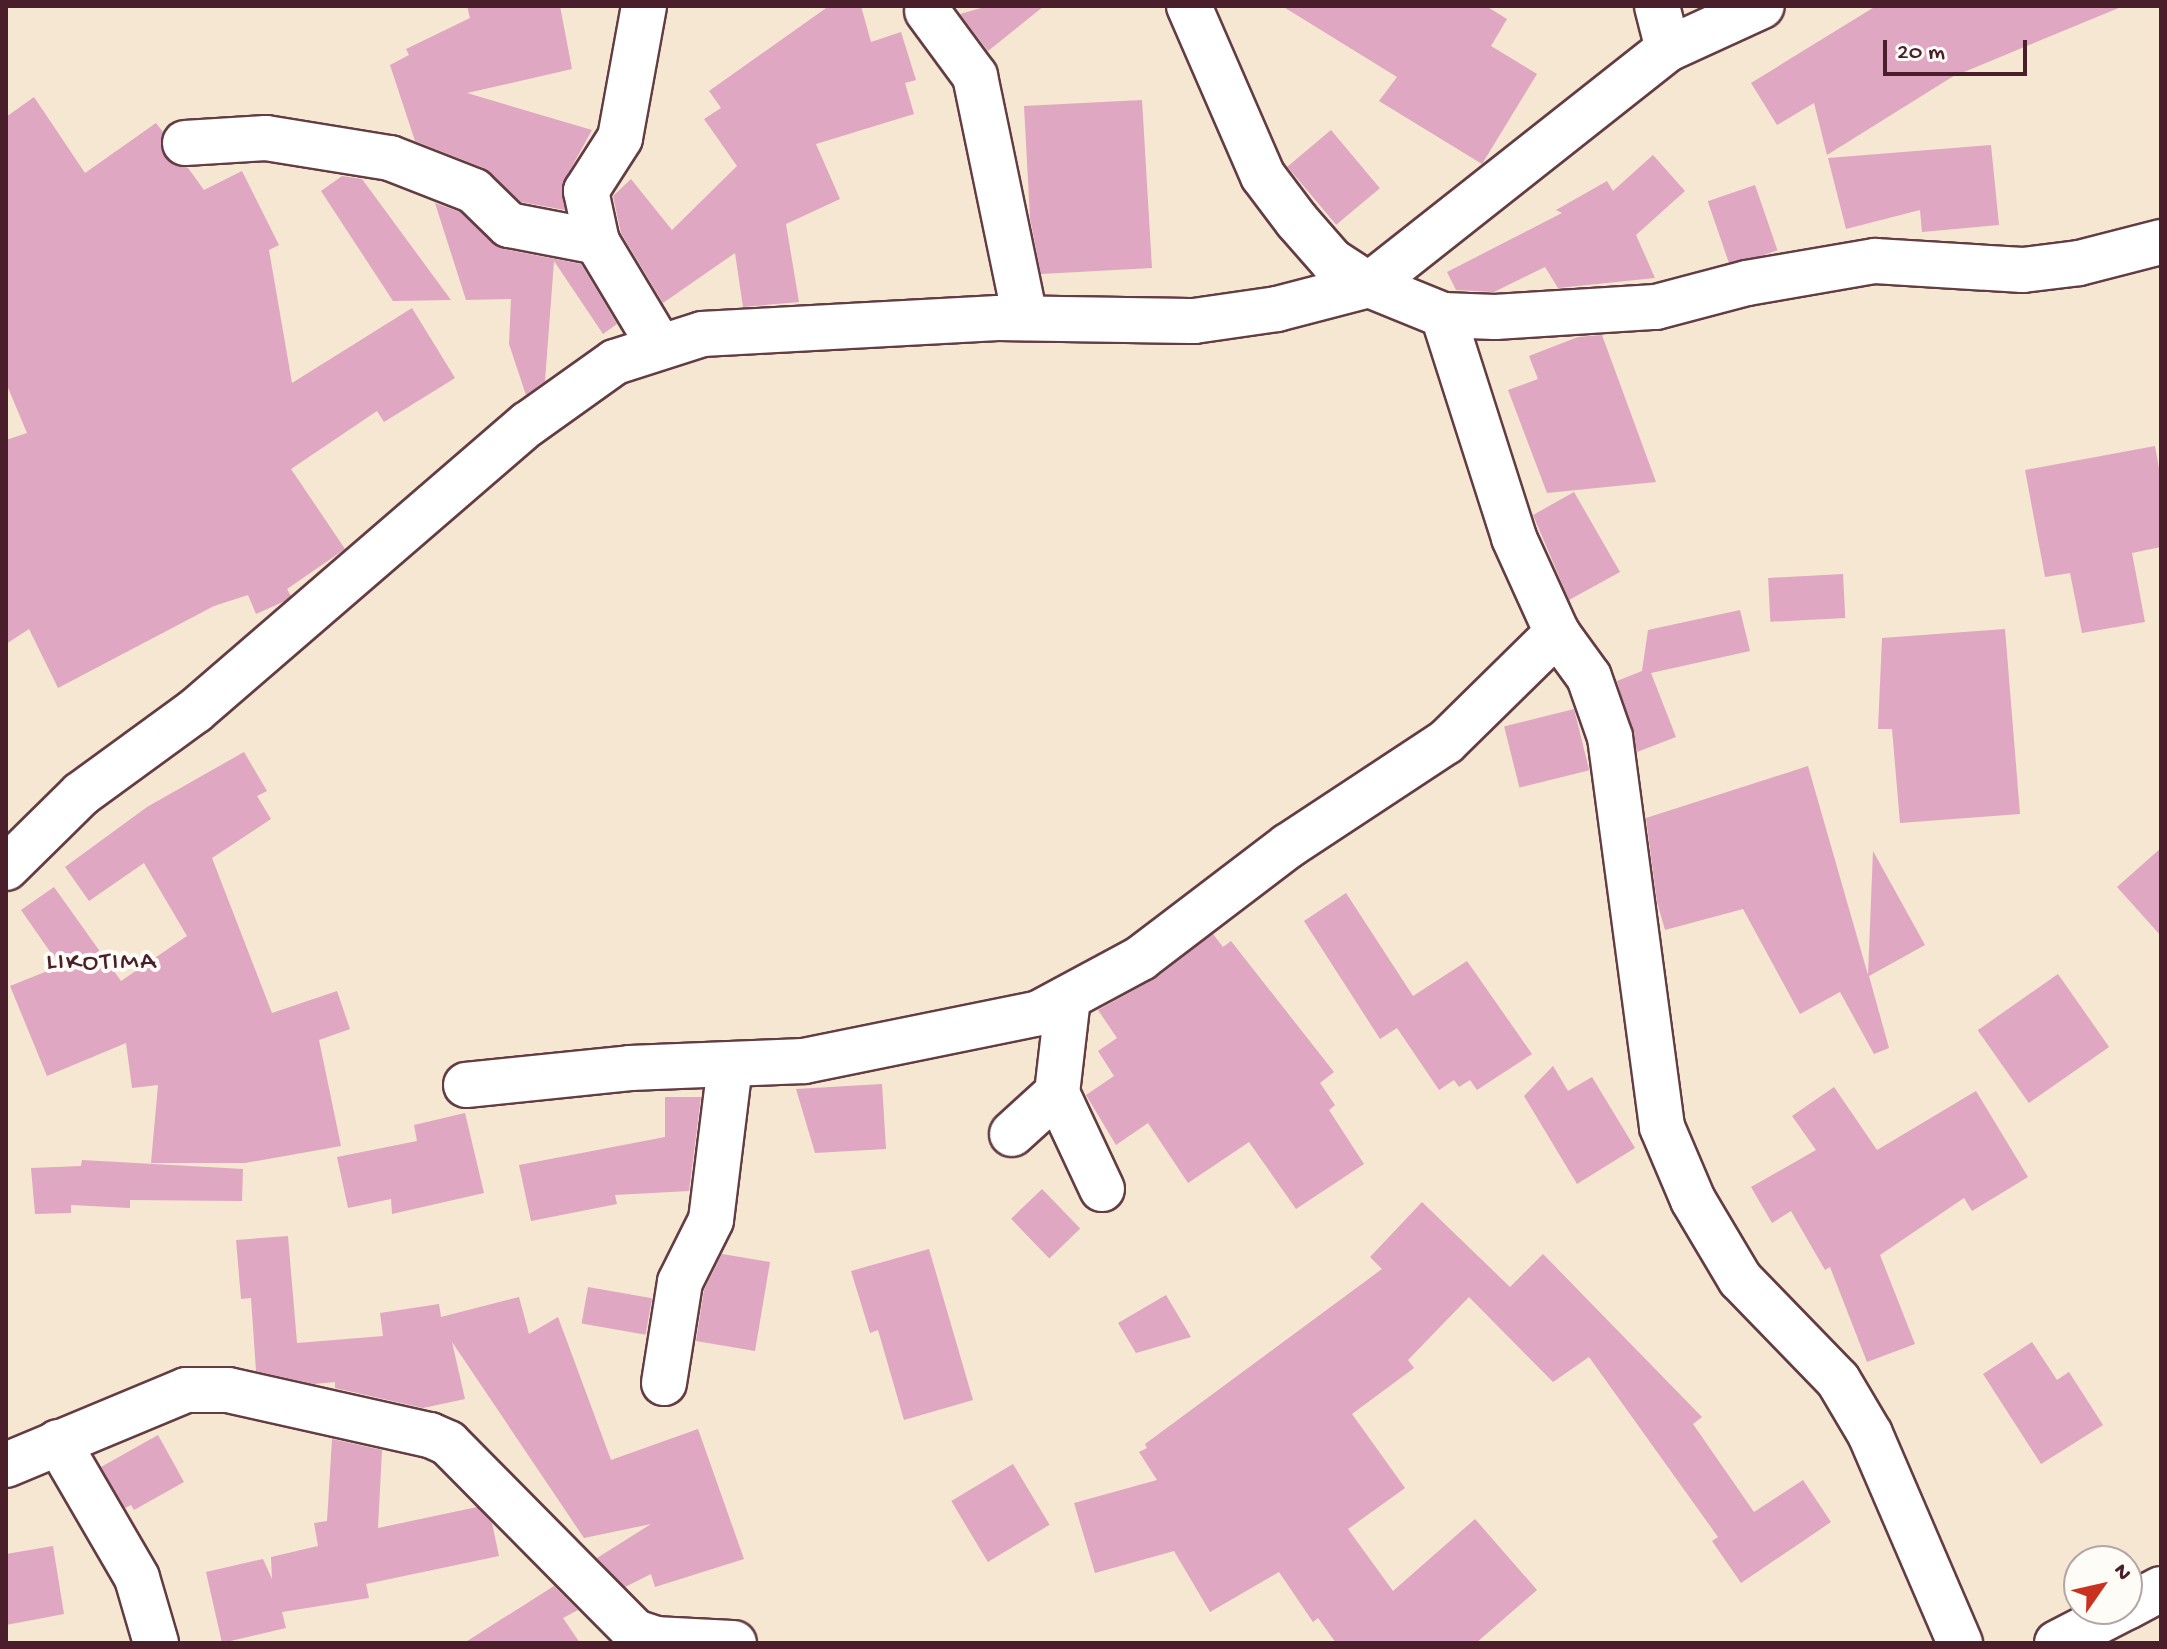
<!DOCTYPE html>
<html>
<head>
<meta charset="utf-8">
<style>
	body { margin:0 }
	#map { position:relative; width:2167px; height:1649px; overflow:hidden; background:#f5e7d1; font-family:"Gochi Hand",sans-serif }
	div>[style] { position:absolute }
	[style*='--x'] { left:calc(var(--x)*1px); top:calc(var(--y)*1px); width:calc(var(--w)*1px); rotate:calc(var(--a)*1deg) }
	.building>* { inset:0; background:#dfa7c1; transform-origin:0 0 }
	.roads { filter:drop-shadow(2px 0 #643d44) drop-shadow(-2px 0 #643d44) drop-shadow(0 2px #643d44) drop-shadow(0 -2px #643d44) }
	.minor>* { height:44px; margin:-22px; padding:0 22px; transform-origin:22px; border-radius:22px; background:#fff }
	span { translate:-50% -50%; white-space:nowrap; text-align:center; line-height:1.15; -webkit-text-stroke:8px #fdfcf7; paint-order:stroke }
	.quarter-label { font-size:26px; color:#4a1f2b; letter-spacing:2px }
	.frame { position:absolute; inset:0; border:8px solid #4a1f2b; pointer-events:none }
	.north { position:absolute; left:2063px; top:1545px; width:80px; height:80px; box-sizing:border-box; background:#fdfcf7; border:2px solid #b5a4a5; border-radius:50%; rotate:56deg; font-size:22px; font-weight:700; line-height:32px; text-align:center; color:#4a1f2b }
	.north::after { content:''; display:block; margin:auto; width:28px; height:36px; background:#c8321e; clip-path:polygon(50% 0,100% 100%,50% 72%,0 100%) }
	.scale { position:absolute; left:1883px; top:40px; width:144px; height:36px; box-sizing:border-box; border:4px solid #4a1f2b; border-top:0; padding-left:10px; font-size:24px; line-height:28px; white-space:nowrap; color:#4a1f2b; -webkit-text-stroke:6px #fdfcf7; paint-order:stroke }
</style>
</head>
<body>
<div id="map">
	<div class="building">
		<div style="clip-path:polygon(467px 6px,560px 6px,572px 69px,467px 93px,592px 130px,565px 179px,565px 210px,521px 202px,484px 168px,415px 141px,390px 65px,409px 55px,406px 49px,470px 18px)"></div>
		<div style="clip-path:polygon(829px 6px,861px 6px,871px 42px,901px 32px,916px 80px,905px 83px,914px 114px,816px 144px,840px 199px,786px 224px,799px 302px,743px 307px,735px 253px,663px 303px,621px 233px,613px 196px,631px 179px,672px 230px,737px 166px,704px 119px,721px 108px,709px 91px)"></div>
		<div style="clip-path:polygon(988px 6px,1044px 6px,988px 51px,960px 14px)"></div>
		<div style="clip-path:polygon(1282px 6px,1486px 6px,1507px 19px,1491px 46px,1537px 74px,1482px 164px,1379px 101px,1397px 77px)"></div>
		<div style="clip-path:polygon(1876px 6px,2121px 6px,2121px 7px,1952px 77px,1827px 155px,1814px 103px,1777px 125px,1751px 83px)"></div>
		<div style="clip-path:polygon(34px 97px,85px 173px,156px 123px,163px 132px,165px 157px,188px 168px,204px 190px,242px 171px,279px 245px,269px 250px,292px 383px,412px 308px,455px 378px,384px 422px,377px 411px,291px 469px,345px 549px,287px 589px,291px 596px,285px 601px,256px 614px,248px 595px,214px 606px,58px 688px,29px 629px,6px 644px,6px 440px,27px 433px,6px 383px,6px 117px)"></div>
		<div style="clip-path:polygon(1142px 100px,1152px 268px,1041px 274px,1030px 218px,1024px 106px)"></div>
		<div style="left:1331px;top:130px;width:76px;height:57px;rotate:50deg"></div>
		<div style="clip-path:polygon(1991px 145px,1999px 225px,1922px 232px,1920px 210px,1846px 229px,1828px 158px)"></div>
		<div style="clip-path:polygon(1653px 155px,1685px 191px,1636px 235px,1655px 278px,1558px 288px,1545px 267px,1494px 292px,1456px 290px,1447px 272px,1562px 213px,1556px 210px,1607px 181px,1613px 191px)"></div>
		<div style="clip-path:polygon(342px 176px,362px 179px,451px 300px,393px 301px,321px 191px)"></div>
		<div style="left:1755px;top:185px;width:69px;height:50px;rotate:71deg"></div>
		<div style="clip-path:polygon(435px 203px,460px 212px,503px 249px,581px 264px,617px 324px,603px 334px,554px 261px,545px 381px,526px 395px,509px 344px,511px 299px,466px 300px)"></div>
		<div style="clip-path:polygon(1602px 335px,1656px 482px,1547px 493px,1508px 390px,1538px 379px,1529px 356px,1578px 337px)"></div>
		<div style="clip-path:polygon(2155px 446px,2161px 480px,2161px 547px,2132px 553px,2145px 622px,2082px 633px,2070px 573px,2045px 577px,2025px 470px)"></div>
		<div style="clip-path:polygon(1574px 492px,1620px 572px,1569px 600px,1533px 515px)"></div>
		<div style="left:1843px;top:574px;width:44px;height:75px;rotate:87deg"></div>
		<div style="clip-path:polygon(1740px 610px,1750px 651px,1651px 673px,1676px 737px,1637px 752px,1617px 681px,1642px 671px,1648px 630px)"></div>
		<div style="clip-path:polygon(2005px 629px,2020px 814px,1900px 823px,1892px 729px,1878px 729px,1882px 638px)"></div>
		<div style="left:1574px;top:709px;width:63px;height:72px;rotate:76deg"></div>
		<div style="clip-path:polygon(244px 752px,267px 791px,257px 796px,271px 819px,212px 858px,272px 1013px,337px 991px,350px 1029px,319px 1040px,341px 1146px,245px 1163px,151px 1163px,158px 1085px,132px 1088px,126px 1043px,47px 1076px,10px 986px,60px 966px,21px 910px,54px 887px,121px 981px,187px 936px,144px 863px,89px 901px,65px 867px,147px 807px)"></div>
		<div style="clip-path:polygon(1808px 766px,1868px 975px,1873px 851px,1925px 945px,1869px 976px,1889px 1048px,1874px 1054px,1840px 992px,1800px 1014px,1743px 909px,1665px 930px,1657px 902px,1646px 818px)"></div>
		<div style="clip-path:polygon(2161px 848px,2161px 936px,2117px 887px)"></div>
		<div style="clip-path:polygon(1346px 893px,1413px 996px,1467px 961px,1532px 1054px,1477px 1090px,1470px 1080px,1459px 1087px,1454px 1080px,1439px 1090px,1397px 1028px,1380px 1039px,1304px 921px)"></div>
		<div style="clip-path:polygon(1213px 934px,1223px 947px,1231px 941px,1334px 1072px,1320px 1083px,1335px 1105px,1329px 1110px,1364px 1164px,1296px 1209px,1249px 1142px,1188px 1183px,1148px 1123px,1116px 1145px,1086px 1095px,1114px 1076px,1098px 1051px,1117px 1038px,1098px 1010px,1156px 978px)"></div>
		<div style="left:2058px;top:974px;width:89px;height:98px;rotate:55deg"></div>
		<div style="clip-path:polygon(1553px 1066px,1568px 1091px,1592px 1077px,1635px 1148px,1577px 1184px,1524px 1096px)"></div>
		<div style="clip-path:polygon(882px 1084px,886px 1149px,815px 1153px,796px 1089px)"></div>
		<div style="clip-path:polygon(1834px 1087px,1877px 1150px,1976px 1091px,2028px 1177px,1972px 1211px,1964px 1198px,1880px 1255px,1915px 1344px,1867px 1362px,1830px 1267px,1825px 1270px,1791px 1211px,1772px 1223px,1751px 1187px,1816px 1150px,1792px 1116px)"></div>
		<div style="clip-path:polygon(665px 1097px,701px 1097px,689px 1191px,615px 1195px,617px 1204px,531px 1221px,519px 1165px,665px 1137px)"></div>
		<div style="clip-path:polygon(465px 1113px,484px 1193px,392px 1214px,391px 1199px,348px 1208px,337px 1157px,417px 1141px,414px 1125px)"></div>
		<div style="clip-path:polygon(82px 1160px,243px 1169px,242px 1201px,130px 1200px,130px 1208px,71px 1205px,71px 1213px,35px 1214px,31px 1168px,81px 1166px)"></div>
		<div style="left:1042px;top:1189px;width:55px;height:43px;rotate:46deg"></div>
		<div style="clip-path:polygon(1422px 1202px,1510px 1287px,1543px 1254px,1702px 1417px,1693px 1424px,1754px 1512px,1803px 1480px,1831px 1522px,1741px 1583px,1712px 1541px,1718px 1537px,1589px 1357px,1553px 1382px,1469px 1297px,1408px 1360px,1414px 1368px,1352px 1414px,1405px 1488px,1348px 1529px,1393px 1591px,1475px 1519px,1537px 1590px,1476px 1643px,1336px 1643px,1318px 1618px,1313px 1622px,1279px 1572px,1210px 1612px,1174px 1551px,1095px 1573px,1074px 1503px,1157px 1480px,1139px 1452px,1147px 1448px,1145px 1444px,1382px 1269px,1370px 1257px)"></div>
		<div style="clip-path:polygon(288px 1236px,297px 1343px,383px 1336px,380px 1313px,439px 1304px,441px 1317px,519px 1297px,529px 1334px,558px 1317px,611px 1460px,698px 1429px,744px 1559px,655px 1587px,651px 1574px,625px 1587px,597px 1558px,651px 1524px,584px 1538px,452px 1342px,465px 1399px,423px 1408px,335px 1388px,335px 1382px,314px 1384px,256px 1371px,251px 1298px,241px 1299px,236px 1240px)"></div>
		<div style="clip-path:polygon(929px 1249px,973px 1400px,904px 1420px,878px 1330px,870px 1333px,851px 1271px)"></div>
		<div style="clip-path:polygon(722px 1254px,770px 1262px,755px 1351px,696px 1341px,704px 1290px)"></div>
		<div style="left:588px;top:1287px;width:65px;height:37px;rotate:10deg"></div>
		<div style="clip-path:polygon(1166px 1295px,1191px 1337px,1136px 1353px,1118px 1323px)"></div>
		<div style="clip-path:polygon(2032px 1342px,2057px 1380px,2069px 1372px,2103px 1425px,2041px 1464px,1983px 1374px)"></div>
		<div style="clip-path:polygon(158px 1435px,184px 1482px,134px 1510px,131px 1505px,125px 1508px,101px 1467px)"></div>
		<div style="clip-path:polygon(332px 1439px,382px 1450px,378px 1528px,477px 1507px,492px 1523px,499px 1556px,366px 1584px,369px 1598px,282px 1612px,286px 1628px,222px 1643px,206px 1572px,263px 1559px,272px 1579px,271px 1557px,318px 1546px,314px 1523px,327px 1521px)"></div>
		<div style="left:1013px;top:1464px;width:71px;height:72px;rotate:59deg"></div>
		<div style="clip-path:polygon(53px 1546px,64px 1614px,6px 1625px,6px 1554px)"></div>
		<div style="clip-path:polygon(554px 1586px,578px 1610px,563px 1618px,580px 1643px,464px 1643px)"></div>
	</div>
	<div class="roads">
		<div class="minor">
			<div style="--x:644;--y:6;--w:134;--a:100.3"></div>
			<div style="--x:620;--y:138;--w:63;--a:122.7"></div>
			<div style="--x:586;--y:191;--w:52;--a:77.8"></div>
			<div style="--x:597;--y:242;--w:122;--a:59"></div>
			<div style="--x:1189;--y:6;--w:185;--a:66.5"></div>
			<div style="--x:1263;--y:176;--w:56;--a:52.9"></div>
			<div style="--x:1297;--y:221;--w:53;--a:48.8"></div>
			<div style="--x:1332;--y:261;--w:44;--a:33"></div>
			<div style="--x:1369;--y:285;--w:80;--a:22.1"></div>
			<div style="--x:1443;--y:315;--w:234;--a:72.3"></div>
			<div style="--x:1514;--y:538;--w:104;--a:65.6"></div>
			<div style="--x:1557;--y:633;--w:54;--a:54"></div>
			<div style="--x:1589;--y:677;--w:64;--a:70.7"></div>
			<div style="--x:1610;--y:737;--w:393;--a:82.4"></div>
			<div style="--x:1662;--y:1127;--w:79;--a:67"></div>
			<div style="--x:1693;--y:1200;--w:92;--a:59.3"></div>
			<div style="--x:1740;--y:1279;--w:141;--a:45.9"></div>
			<div style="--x:1838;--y:1380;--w:63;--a:59.3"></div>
			<div style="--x:1870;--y:1434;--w:228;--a:66.7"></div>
			<div style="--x:1657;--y:6;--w:44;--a:75.7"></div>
			<div style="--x:927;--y:11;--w:81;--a:53.6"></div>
			<div style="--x:975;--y:76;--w:247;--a:78.3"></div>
			<div style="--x:185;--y:143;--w:81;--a:-3.5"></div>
			<div style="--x:266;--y:138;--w:126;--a:9.2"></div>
			<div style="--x:390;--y:158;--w:90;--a:21.4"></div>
			<div style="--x:474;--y:191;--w:49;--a:44.2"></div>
			<div style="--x:509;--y:225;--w:90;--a:10.9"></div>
			<div style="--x:1443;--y:315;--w:52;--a:2.2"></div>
			<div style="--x:1495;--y:317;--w:161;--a:-3.6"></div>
			<div style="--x:1656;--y:307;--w:94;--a:-14.8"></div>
			<div style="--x:1747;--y:283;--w:130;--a:-9.8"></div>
			<div style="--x:1875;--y:261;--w:148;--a:3.5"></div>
			<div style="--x:2023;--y:270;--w:56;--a:-7.1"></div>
			<div style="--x:2079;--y:263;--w:85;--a:-14.4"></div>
			<div style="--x:6;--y:868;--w:105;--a:-44.6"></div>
			<div style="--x:81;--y:794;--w:141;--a:-36.1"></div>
			<div style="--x:195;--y:711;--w:440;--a:-40.8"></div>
			<div style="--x:528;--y:424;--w:107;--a:-35.5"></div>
			<div style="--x:615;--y:362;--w:91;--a:-17.8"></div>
			<div style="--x:702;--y:334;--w:296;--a:-3.1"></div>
			<div style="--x:998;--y:318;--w:196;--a:0.9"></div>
			<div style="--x:1194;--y:321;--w:84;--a:-8.2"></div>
			<div style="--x:1277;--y:309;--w:95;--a:-14.6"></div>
			<div style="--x:1369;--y:285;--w:381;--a:-38.3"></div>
			<div style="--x:1668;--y:49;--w:103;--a:-24.6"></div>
			<div style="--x:1068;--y:998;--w:96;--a:96.6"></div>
			<div style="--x:1057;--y:1093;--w:106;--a:64.9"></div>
			<div style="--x:466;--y:1085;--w:165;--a:-5.9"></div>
			<div style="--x:630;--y:1068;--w:174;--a:-2.3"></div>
			<div style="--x:804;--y:1061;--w:240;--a:-11.5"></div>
			<div style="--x:1039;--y:1013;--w:116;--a:-28.3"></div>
			<div style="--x:1141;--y:958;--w:185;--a:-37.3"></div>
			<div style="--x:1288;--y:846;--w:189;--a:-33.4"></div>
			<div style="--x:1446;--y:742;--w:156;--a:-44.5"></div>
			<div style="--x:1012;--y:1134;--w:61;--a:-42.3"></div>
			<div style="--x:664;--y:1383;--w:102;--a:-81"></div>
			<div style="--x:680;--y:1282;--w:69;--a:-63.4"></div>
			<div style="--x:711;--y:1220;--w:155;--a:-83"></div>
			<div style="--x:58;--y:1442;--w:157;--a:59.8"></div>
			<div style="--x:137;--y:1578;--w:68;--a:73.7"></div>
			<div style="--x:6;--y:1465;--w:195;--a:-22.6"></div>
			<div style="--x:186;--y:1390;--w:42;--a:0"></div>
			<div style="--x:228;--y:1390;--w:207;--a:12.6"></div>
			<div style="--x:430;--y:1435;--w:20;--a:24"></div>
			<div style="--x:448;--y:1443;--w:266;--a:45.3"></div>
			<div style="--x:635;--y:1632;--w:23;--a:18"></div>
			<div style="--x:657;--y:1639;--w:77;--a:3"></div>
			<div style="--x:2127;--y:1607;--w:38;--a:-28"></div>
			<div style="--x:2057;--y:1643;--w:74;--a:-27.3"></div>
		</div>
	</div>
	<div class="quarter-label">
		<span style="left:102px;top:964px">LIKOTIMA</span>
	</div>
	<div class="frame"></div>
	<div class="north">N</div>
	<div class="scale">20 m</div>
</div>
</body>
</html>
